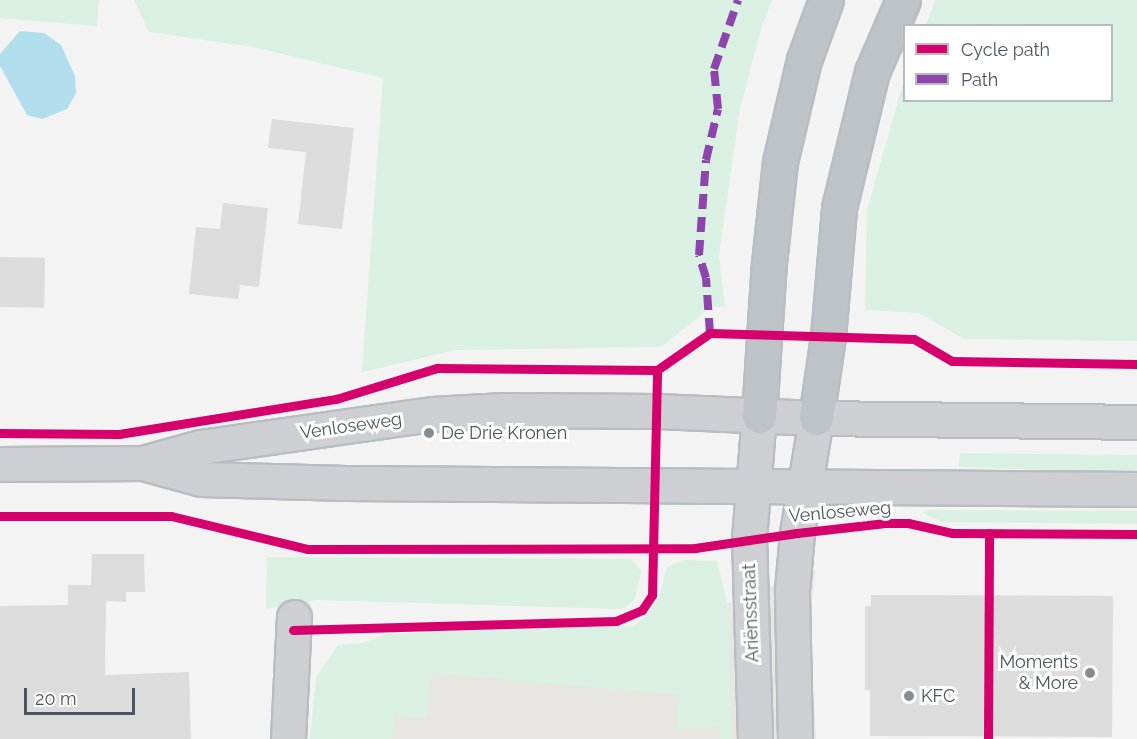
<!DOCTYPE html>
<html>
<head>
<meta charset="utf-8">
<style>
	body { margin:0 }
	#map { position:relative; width:1137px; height:739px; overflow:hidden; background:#f3f3f3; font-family:Raleway,sans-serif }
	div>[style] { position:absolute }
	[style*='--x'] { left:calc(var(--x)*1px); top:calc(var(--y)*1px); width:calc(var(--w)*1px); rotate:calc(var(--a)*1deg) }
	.commercial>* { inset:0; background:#e7e6e2 }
	.green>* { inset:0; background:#d9f0e2 }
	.water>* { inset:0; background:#b0deec }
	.building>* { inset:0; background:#dcdcdd; transform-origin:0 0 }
	.roads { filter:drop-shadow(2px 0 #b8bdc2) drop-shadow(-2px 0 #b8bdc2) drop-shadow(0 2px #b8bdc2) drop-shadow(0 -2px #b8bdc2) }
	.street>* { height:33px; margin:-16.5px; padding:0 16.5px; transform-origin:16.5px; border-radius:16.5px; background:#cdcfd1 }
	.secondary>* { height:33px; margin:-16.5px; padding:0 16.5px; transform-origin:16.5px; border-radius:16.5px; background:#cecfd2 }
	.highway>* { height:33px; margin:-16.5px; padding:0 16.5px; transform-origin:16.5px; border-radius:16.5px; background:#bec3c8 }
	.quiet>* { height:8px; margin-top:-4px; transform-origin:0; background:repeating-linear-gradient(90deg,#8e44ad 0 15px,transparent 0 23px) }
	.cycleway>* { height:9px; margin:-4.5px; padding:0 4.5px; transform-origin:4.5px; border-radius:4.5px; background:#d6006c }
	.dots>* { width:16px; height:16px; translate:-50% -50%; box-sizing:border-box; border:3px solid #fff; border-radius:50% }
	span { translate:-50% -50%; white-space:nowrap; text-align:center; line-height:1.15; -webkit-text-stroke:6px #fff; paint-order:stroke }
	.street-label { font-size:18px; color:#4a555f }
	.poi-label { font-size:18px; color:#4a555f }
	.left { translate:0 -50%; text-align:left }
	.right { translate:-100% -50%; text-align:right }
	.legend { position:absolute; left:903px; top:24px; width:210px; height:78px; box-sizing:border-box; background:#fff; border:2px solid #b7bbbf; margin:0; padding:8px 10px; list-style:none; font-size:18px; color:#4a555f }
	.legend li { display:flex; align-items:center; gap:12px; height:30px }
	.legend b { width:30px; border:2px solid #b7bbbf }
	.scale { position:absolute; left:24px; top:688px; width:111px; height:27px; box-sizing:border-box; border:3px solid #4a555f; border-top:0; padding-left:8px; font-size:18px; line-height:21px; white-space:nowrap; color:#4a555f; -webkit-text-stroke:4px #fff; paint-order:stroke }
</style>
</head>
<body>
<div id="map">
	<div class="commercial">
		<div style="clip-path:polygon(815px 569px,810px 621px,816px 739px,341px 739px,345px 661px,624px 644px)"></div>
	</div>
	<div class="green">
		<div style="clip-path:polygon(0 0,99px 0,97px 26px,0 18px)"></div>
		<div style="clip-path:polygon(134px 0,772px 0,762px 26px,740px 108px,719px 255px,725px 307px,711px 307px,661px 347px,456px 350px,362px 372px,383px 78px,253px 47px,149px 32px)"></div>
		<div style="clip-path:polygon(935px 0,1137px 0,1137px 341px,964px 339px,919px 313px,865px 310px,867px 210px,904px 80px,904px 100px,1112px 100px,1112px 26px,926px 25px)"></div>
		<div style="clip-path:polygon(960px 453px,1137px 455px,1137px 473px,959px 467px)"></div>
		<div style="clip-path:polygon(926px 510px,1137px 511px,1137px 524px,942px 522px,923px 513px)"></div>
		<div style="clip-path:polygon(267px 557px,632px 559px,641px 571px,635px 599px,622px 609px,317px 600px,266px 609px)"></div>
		<div style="clip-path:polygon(684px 560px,717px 561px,729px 609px,732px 739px,720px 739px,719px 727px,676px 729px,680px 695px,431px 673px,427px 718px,394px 716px,391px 739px,310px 739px,316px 677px,338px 645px,364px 643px,386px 634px,633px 626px,648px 615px,659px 597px,667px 567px)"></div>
	</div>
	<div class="water">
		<div style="clip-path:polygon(20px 31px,44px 33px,61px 45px,75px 76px,76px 93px,67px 109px,42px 119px,27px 115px,0 66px,0 54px)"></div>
	</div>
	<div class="building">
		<div style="clip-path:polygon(272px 119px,354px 128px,342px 229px,298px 224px,306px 152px,268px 148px)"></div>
		<div style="clip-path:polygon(223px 203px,268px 208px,259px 287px,240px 285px,238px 299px,189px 294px,196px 227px,220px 229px)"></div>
		<div style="left:0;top:257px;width:45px;height:50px;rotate:1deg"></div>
		<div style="clip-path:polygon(92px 554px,144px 554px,145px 592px,126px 592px,126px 602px,106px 601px,105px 675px,189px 672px,191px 739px,0 739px,0 606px,68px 605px,68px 585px,91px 585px)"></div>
		<div style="clip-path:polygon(871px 595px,1113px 596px,1112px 737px,870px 736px,870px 690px,865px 690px,865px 606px,871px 606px)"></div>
	</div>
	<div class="roads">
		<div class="street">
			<div style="--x:288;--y:739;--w:122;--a:-87.2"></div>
		</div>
		<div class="secondary">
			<div style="--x:143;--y:463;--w:59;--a:-15.7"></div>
			<div style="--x:200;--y:447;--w:234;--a:-8.1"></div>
			<div style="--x:432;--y:414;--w:74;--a:-3.1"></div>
			<div style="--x:506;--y:410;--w:151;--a:0.4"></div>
			<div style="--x:657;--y:411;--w:159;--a:2.5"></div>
			<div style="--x:816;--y:418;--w:321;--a:0.7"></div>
			<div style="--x:0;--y:464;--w:143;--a:-0.4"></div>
			<div style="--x:143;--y:463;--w:60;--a:15.4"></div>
			<div style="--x:201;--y:479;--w:145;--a:1.6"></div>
			<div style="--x:346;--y:483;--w:791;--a:0.43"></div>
			<div style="--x:755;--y:739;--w:200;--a:-91.7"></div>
			<div style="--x:749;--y:539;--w:123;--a:-85.4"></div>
			<div style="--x:795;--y:739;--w:149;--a:-91.2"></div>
			<div style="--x:792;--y:590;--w:57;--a:-85"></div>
			<div style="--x:797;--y:533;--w:117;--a:-80.6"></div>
		</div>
		<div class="highway">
			<div style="--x:759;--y:416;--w:153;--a:-86.3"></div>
			<div style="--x:769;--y:263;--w:102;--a:-83.8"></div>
			<div style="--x:780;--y:162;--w:105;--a:-76.8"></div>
			<div style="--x:804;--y:60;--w:64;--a:-69.9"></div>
			<div style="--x:816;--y:418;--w:82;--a:-81.6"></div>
			<div style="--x:828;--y:337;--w:129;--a:-85.1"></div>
			<div style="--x:839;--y:208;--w:140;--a:-76.4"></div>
			<div style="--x:872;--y:72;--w:78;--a:-66.7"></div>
		</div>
	</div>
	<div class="quiet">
		<div style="--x:710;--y:333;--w:55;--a:-94.2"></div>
		<div style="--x:706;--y:278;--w:24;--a:-107"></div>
		<div style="--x:699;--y:255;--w:95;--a:-85.8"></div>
		<div style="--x:706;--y:160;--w:52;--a:-76.8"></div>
		<div style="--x:718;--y:109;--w:40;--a:-95.7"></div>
		<div style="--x:714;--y:69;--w:73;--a:-70.8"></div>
	</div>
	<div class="cycleway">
		<div style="--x:0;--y:433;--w:119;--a:0.5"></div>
		<div style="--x:119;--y:434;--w:220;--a:-9.2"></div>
		<div style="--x:336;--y:399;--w:106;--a:-17.1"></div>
		<div style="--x:437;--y:368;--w:220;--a:0.5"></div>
		<div style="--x:657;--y:370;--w:65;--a:-34.9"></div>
		<div style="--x:710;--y:333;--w:204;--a:1.7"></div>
		<div style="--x:914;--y:339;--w:44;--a:30.1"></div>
		<div style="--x:952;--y:361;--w:185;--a:0.9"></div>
		<div style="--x:0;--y:516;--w:171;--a:0"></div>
		<div style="--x:171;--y:516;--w:140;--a:13.6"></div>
		<div style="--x:307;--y:549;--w:388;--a:-0.1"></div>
		<div style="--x:695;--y:548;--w:103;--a:-8.4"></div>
		<div style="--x:797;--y:533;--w:89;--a:-6.5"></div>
		<div style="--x:885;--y:523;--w:23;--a:0"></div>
		<div style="--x:908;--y:523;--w:45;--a:12.8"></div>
		<div style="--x:952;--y:533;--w:185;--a:0.3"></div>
		<div style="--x:293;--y:630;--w:323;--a:-1.6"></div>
		<div style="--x:616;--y:621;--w:28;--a:-23"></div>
		<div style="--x:642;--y:610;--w:18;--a:-56"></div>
		<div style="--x:652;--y:595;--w:225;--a:-88.7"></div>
		<div style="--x:988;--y:739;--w:206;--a:-89.7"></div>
	</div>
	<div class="dots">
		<div style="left:429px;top:433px;background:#858c93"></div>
		<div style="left:1090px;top:673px;background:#858c93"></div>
		<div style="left:909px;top:696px;background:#858c93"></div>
	</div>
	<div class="street-label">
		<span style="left:351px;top:426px;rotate:-8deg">Venloseweg</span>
		<span style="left:840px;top:512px;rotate:-5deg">Venloseweg</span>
		<span style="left:751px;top:613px;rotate:-92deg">Ariënsstraat</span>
	</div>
	<div class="poi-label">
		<span class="left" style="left:441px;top:433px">De Drie Kronen</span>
		<span class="right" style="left:1078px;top:673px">Moments<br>&amp; More</span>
		<span class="left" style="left:921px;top:696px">KFC</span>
	</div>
	<ul class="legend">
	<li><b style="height:8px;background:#d6006c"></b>Cycle path</li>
	<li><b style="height:8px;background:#8e44ad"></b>Path</li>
	</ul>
	<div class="scale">20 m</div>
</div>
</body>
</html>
